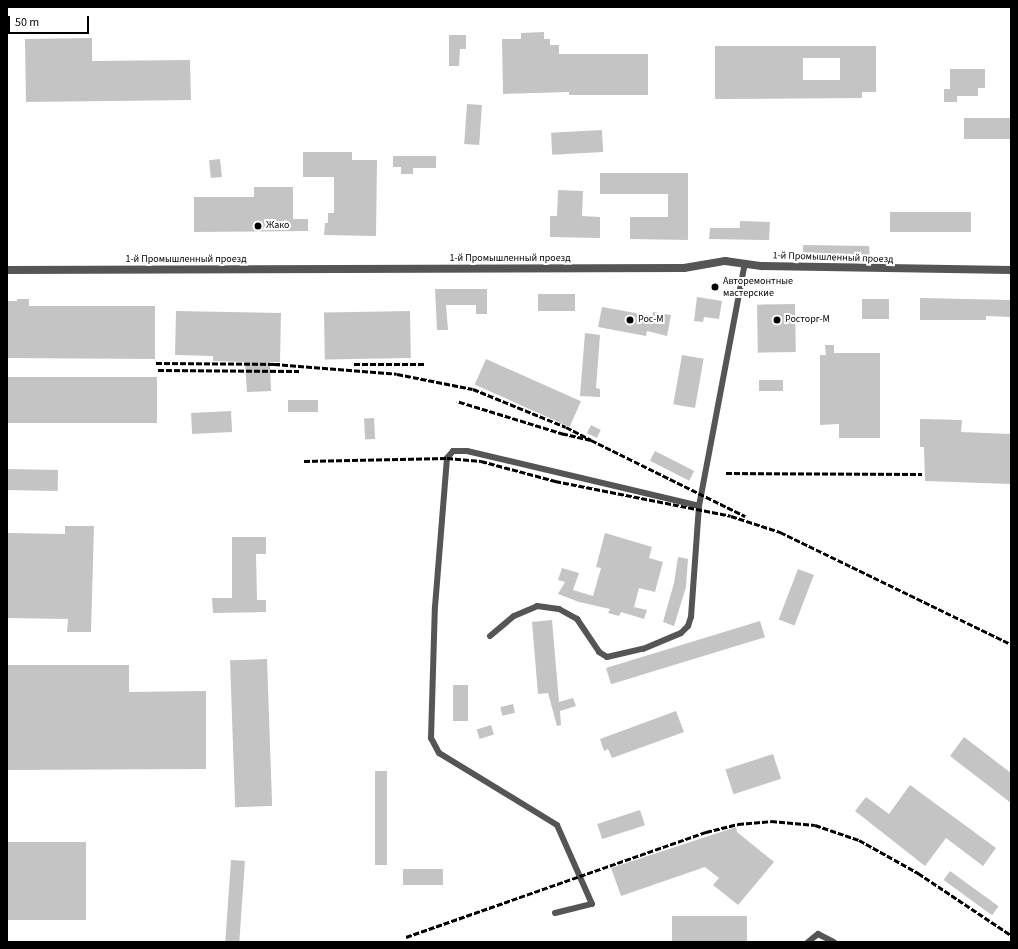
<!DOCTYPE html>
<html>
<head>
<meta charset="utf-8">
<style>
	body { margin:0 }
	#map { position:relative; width:1018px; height:949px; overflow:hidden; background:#fff; font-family:"Source Sans 3",sans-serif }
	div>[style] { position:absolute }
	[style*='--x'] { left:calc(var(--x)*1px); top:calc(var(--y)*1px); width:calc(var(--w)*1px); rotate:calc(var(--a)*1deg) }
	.building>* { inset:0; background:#c4c4c4; transform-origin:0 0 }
	.service>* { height:6px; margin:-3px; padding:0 3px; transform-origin:3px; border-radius:3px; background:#555 }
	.minor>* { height:8px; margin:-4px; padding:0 4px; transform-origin:4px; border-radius:4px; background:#555 }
	.rail>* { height:3px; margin-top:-1.5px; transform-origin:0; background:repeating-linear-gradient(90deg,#000 0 6px,transparent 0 8px) }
	.dots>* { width:11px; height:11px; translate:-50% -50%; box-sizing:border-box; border:2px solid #fff; border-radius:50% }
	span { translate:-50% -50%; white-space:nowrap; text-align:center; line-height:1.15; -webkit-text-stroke:4px #fff; paint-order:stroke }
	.poi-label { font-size:10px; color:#000 }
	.left { translate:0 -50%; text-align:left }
	.street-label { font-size:10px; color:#000 }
	.frame { position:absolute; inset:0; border:8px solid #000; pointer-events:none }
	.scale { position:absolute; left:8px; top:16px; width:81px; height:18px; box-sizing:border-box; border:2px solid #000; border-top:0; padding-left:5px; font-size:12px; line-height:14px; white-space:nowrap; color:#000; -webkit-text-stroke:3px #fff; paint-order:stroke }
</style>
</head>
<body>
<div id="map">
	<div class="building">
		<div style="clip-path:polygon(544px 32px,544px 39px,550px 39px,550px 45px,559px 45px,559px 54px,648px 54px,648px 95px,569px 95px,569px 92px,503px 94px,502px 39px,521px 39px,521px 33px)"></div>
		<div style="clip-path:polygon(449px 35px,466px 35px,466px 49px,460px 49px,459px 66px,449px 66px)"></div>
		<div style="clip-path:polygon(92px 38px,92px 61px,190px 60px,191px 100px,26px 102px,25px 39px)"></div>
		<div style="clip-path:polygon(evenodd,715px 46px,876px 46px,876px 92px,862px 92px,862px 98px,715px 99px,715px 46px,803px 58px,840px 58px,840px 80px,803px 80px,803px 58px)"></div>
		<div style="clip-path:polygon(950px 69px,985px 69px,985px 88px,978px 88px,978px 96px,957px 96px,957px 102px,944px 102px,944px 89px,950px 89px)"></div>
		<div style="left:467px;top:104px;width:15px;height:40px;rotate:4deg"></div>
		<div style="left:1011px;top:118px;width:21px;height:47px;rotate:90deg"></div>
		<div style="left:602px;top:130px;width:22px;height:51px;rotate:87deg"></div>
		<div style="clip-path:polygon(303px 152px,352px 152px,352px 160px,377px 160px,376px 236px,324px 235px,325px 223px,328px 223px,328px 213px,334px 213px,334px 177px,303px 177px)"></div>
		<div style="clip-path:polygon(393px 156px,436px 156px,436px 168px,413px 168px,413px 174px,401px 174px,401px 167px,393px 167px)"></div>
		<div style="left:220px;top:159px;width:18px;height:11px;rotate:84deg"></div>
		<div style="clip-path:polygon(600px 173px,688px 173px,688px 240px,630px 239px,630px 217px,668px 217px,668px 194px,600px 194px)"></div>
		<div style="clip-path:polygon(254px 187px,293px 187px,293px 219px,308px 219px,308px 231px,194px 232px,194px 197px,254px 197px)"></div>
		<div style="clip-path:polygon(558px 190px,583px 191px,582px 216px,600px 217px,600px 238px,550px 237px,550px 216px,557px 216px)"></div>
		<div style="left:971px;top:212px;width:20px;height:81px;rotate:90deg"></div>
		<div style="clip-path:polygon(740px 221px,770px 222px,769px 240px,709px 239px,710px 228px,740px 228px)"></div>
		<div style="clip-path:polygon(803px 245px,869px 246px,870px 258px,803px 260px)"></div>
		<div style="clip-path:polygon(435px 289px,487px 289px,487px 314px,476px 314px,476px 305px,446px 305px,448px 330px,437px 330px)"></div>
		<div style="left:575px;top:294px;width:17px;height:37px;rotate:90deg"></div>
		<div style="clip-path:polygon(697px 297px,722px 301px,719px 319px,704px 317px,703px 322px,694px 321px)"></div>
		<div style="clip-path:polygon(920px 298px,1011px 300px,1011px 317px,986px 316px,986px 320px,920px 320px)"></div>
		<div style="clip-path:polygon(17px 299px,29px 299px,29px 306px,155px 306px,155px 359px,7px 358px,7px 301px,17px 301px)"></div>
		<div style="left:889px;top:299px;width:20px;height:27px;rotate:90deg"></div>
		<div style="left:795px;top:304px;width:48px;height:38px;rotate:89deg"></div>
		<div style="clip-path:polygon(602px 307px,652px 316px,653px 312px,671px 315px,667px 336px,647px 331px,646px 336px,598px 327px)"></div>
		<div style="clip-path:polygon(176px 311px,281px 313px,280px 362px,270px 362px,271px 391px,247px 392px,245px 362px,213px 361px,213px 356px,175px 355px)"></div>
		<div style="left:410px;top:311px;width:47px;height:86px;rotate:89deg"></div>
		<div style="clip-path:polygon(585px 333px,600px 335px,596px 388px,600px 389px,600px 397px,580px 396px)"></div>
		<div style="clip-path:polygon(825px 345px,834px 345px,834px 353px,880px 353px,880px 438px,839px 438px,839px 424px,820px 425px,820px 355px,826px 355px)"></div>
		<div style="left:682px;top:355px;width:22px;height:50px;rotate:10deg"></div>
		<div style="left:486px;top:359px;width:104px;height:28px;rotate:24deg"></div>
		<div style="left:7px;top:377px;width:150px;height:46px"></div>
		<div style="left:759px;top:380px;width:24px;height:11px"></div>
		<div style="left:288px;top:400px;width:30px;height:12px"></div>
		<div style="left:231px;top:411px;width:21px;height:40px;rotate:87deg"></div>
		<div style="left:374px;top:418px;width:21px;height:10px;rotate:87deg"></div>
		<div style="clip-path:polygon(920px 419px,962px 420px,961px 432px,1011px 434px,1011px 484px,925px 481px,924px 447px,920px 447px)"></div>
		<div style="left:591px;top:425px;width:11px;height:9px;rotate:27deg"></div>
		<div style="left:655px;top:451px;width:44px;height:11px;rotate:27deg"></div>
		<div style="left:7px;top:469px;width:51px;height:21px;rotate:1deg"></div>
		<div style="clip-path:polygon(65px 526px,94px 526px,91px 632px,67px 632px,68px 619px,7px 618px,7px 533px,65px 534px)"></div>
		<div style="clip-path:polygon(605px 533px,652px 547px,649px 558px,663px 562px,655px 592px,639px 588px,634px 607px,647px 610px,644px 619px,621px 612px,619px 616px,608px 613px,610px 609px,579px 602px,558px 594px,565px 582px,558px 580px,562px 568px,579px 573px,573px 590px,593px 596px,601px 568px,596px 567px)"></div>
		<div style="clip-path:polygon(232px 537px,266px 537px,266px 554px,256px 554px,257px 600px,266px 600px,266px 612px,213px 613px,212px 598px,232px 598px)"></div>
		<div style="clip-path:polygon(678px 557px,688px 559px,686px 587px,674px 626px,663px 622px,674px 583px)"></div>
		<div style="left:798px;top:569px;width:17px;height:54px;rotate:21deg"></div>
		<div style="clip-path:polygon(552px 620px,559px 702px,573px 698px,576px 706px,560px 711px,561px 725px,557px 726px,548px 693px,538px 694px,532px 622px)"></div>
		<div style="left:760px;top:621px;width:17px;height:161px;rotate:73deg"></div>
		<div style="left:267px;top:659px;width:147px;height:37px;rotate:88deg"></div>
		<div style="clip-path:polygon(7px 665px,129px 665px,129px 692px,206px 691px,206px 769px,7px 770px)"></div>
		<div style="left:453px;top:685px;width:15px;height:36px"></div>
		<div style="left:513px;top:704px;width:9px;height:13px;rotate:77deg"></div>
		<div style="clip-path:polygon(676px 711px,684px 732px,612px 758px,608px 749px,604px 751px,600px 739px)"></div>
		<div style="left:491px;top:725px;width:10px;height:15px;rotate:73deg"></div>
		<div style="clip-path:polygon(964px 737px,1011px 773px,1011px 803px,950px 756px)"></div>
		<div style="left:773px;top:754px;width:26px;height:50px;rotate:72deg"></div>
		<div style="left:375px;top:771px;width:12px;height:94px"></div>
		<div style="clip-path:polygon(910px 785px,996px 848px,983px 866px,946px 838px,925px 866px,855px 811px,866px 797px,889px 814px)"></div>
		<div style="left:640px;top:810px;width:16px;height:45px;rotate:72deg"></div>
		<div style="clip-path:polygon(736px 827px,737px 832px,774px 862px,738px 905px,713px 885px,719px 878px,705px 867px,621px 896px,611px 868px)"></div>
		<div style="left:7px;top:842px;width:79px;height:78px"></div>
		<div style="left:231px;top:860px;width:14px;height:82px;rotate:4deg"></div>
		<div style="left:403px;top:869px;width:40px;height:16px"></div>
		<div style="left:950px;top:871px;width:60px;height:11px;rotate:36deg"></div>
		<div style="left:672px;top:916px;width:75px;height:26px"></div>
	</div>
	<div class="service">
		<div style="--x:490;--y:636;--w:31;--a:-40"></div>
		<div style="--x:514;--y:616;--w:25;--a:-23"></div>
		<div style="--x:537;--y:606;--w:22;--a:8"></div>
		<div style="--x:559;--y:609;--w:21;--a:29"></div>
		<div style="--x:577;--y:619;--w:40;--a:56"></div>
		<div style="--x:599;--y:652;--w:9;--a:32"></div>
		<div style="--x:607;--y:657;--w:37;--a:-13"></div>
		<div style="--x:643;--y:649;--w:41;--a:-22.8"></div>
		<div style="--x:681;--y:633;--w:10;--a:-45"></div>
		<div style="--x:688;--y:626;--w:9;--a:-72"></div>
		<div style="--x:691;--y:617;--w:111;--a:-85.9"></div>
		<div style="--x:555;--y:913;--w:38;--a:-14"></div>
		<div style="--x:592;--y:904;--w:86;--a:-113.9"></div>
		<div style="--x:557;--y:825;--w:138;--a:-148.6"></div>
		<div style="--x:439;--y:753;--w:17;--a:-118"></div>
		<div style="--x:431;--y:738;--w:131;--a:-88.3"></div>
		<div style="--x:435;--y:607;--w:149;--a:-85.4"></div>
		<div style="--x:447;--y:458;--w:9;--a:-49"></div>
		<div style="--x:453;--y:451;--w:14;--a:0"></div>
		<div style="--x:467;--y:451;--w:238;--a:13.3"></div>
		<div style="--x:699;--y:506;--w:247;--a:-79.3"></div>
		<div style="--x:808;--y:942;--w:13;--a:-39"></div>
		<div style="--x:818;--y:934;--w:18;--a:27"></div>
	</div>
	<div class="minor">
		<div style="--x:7;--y:270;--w:677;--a:-0.17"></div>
		<div style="--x:684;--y:268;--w:42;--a:-9.7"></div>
		<div style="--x:725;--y:261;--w:37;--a:8"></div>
		<div style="--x:762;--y:266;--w:249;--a:0.9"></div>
	</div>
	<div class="rail">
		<div style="--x:156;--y:363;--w:124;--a:0.5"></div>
		<div style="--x:274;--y:364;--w:123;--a:4.6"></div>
		<div style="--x:397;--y:374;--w:77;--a:11.2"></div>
		<div style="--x:473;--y:389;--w:100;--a:22.2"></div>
		<div style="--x:566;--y:427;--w:28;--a:27"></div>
		<div style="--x:591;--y:440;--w:28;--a:-167"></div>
		<div style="--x:564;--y:434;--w:112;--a:-162.9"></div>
		<div style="--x:354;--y:364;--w:71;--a:0"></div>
		<div style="--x:158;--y:370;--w:141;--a:0.4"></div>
		<div style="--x:591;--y:440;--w:172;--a:26.3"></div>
		<div style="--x:304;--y:461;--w:143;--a:-1.2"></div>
		<div style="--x:447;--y:458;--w:34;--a:5"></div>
		<div style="--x:481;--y:461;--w:77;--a:15.1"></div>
		<div style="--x:555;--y:481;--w:179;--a:11.2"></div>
		<div style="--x:731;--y:516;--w:52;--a:18.1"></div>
		<div style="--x:780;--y:532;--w:257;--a:25.9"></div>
		<div style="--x:726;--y:473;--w:196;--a:0.3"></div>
		<div style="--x:406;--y:937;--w:318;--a:-19.3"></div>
		<div style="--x:706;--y:832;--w:33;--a:-14"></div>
		<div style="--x:738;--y:824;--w:33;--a:-5"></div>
		<div style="--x:771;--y:821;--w:44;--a:5.2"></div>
		<div style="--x:815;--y:825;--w:46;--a:18.8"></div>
		<div style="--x:859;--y:840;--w:68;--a:29.2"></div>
		<div style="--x:918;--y:873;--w:112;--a:33.7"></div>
	</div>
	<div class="dots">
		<div style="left:258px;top:226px;background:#000"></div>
		<div style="left:715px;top:287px;background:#000"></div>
		<div style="left:630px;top:320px;background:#000"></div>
		<div style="left:777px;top:320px;background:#000"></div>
	</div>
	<div class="poi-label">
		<span class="left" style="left:266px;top:226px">Жако</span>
		<span class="left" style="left:723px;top:287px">Авторемонтные<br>мастерские</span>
		<span class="left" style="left:638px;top:320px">Рос-М</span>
		<span class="left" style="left:785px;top:320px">Росторг-М</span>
	</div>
	<div class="street-label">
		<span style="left:833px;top:258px;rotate:2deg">1-й Промышленный проезд</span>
		<span style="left:510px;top:259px">1-й Промышленный проезд</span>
		<span style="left:186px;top:260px">1-й Промышленный проезд</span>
	</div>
	<div class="frame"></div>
	<div class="scale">50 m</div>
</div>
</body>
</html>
